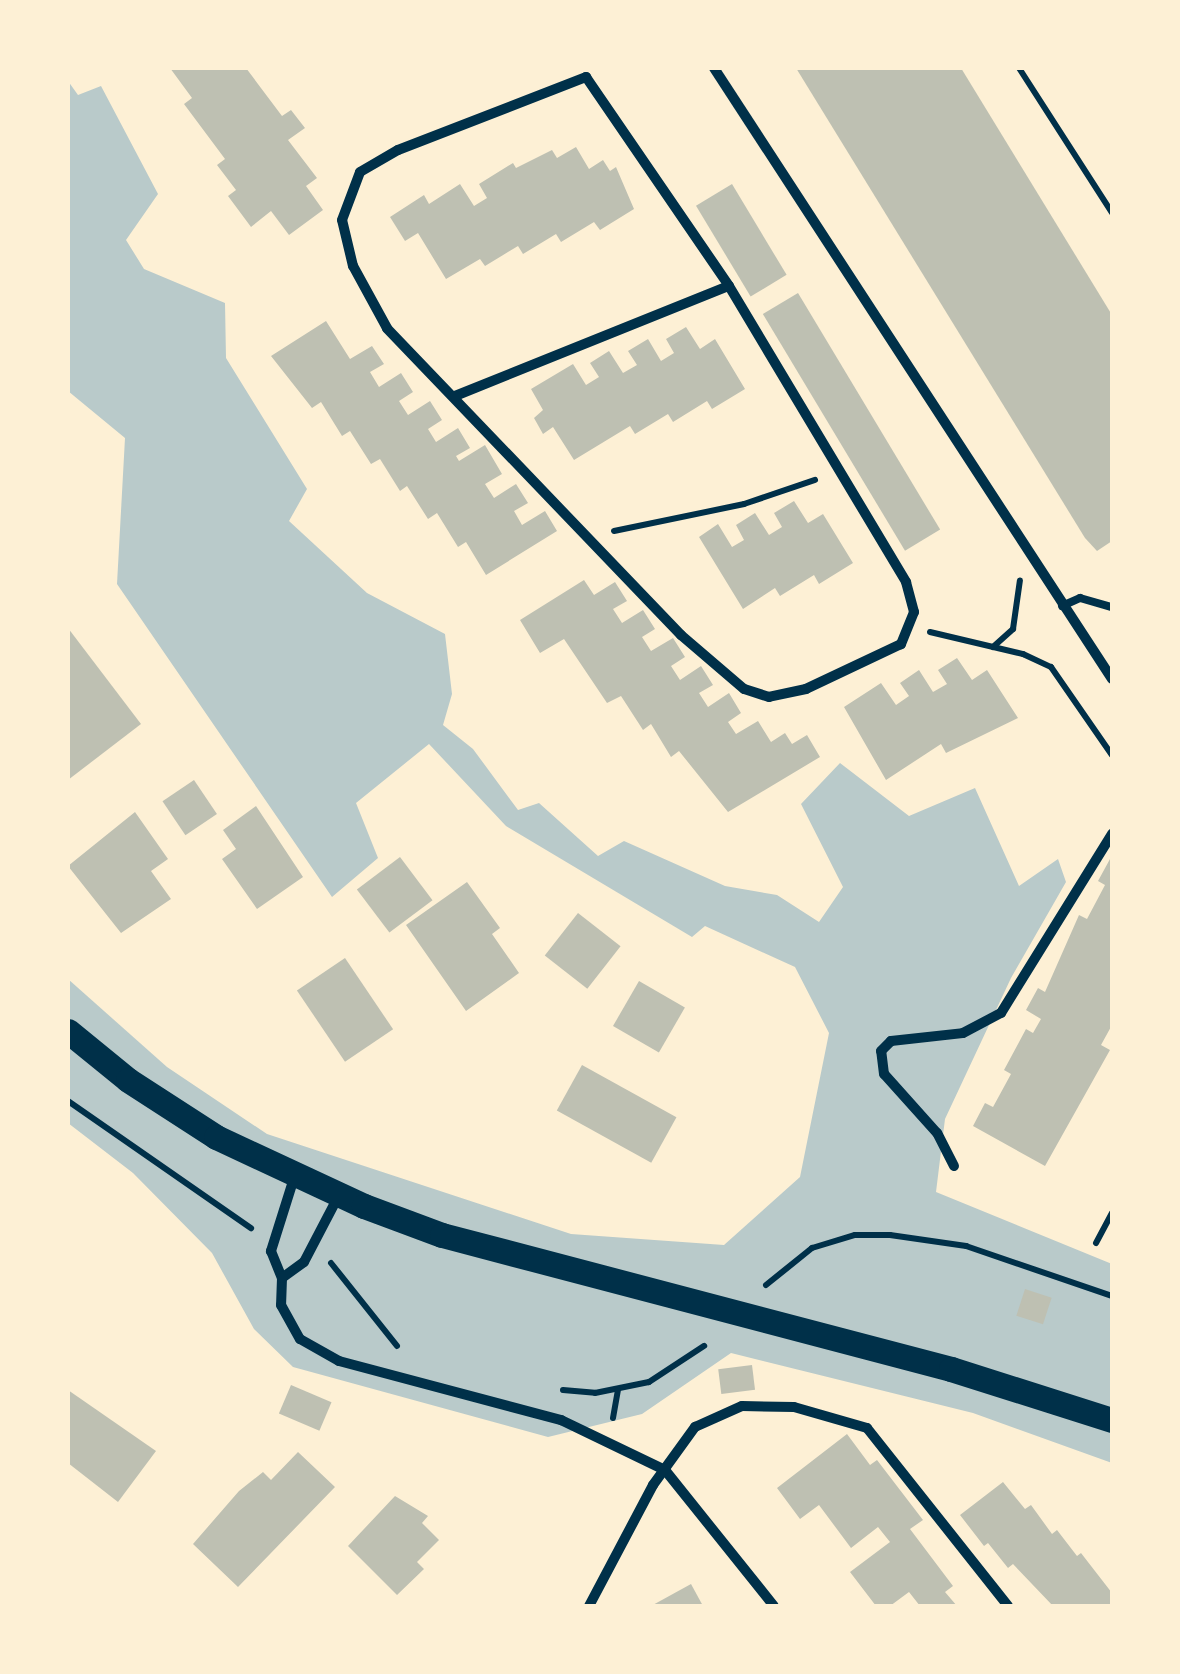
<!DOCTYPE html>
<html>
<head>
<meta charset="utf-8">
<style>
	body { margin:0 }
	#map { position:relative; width:1180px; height:1674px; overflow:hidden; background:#fdf0d5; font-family:"Noto Sans",sans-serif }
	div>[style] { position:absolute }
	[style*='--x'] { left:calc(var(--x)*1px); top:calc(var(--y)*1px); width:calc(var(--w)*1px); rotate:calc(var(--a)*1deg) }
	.green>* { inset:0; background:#b9caca }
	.building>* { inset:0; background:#bec0b2; transform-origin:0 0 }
	.path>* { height:6px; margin:-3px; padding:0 3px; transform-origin:3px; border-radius:3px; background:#003049 }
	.service>* { height:8px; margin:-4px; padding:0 4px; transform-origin:4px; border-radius:4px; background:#003049 }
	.minor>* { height:10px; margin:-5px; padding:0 5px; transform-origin:5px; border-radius:5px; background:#003049 }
	.primary>* { height:25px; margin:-12.5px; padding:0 12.5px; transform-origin:12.5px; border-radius:12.5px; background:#003049 }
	span { translate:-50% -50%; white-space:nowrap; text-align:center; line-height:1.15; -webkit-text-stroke:8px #fdf0d5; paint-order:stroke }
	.frame { position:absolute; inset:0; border:70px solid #fdf0d5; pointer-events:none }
</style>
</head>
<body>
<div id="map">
	<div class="green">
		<div style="clip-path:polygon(68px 81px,78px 95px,101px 86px,158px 194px,126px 240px,144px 269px,225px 303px,226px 358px,307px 489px,289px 521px,367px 593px,445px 634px,452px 694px,443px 725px,473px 749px,518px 810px,539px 803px,598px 856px,624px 841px,725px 886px,777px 895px,819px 922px,843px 887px,801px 804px,840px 763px,909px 816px,975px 788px,1019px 886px,1058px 859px,1066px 882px,1011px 978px,945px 1119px,936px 1192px,1112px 1264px,1112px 1463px,973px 1413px,731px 1353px,642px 1414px,548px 1437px,293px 1367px,254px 1329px,212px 1253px,133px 1173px,68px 1123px,68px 979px,167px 1067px,267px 1134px,571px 1234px,724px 1245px,800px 1177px,829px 1033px,795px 967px,705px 926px,692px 937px,506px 826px,429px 744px,356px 803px,378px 858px,332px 897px,117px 584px,125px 438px,68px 391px)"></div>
	</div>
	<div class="building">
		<div style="clip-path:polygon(170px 68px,246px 68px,282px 116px,291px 110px,305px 128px,288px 140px,317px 178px,306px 186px,323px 210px,289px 235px,271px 211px,251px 227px,228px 196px,236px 190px,217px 165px,225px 159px,184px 104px,192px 98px)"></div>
		<div style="clip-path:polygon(796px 68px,961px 68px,1112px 315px,1112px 541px,1097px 551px,1085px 538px)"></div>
		<div style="clip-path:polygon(576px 147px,589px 169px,603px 160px,610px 171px,616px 167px,634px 209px,600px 230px,594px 222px,561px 242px,556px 234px,523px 254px,518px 246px,485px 266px,480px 259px,446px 279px,418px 233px,405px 241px,390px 217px,424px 195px,429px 204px,460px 184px,474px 206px,487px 198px,479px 184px,513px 163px,516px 168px,552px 150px,557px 158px)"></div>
		<div style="left:732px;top:184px;width:106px;height:42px;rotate:59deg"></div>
		<div style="left:798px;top:293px;width:276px;height:41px;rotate:59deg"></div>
		<div style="clip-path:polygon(326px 321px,350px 359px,372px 346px,384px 364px,370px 372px,379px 387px,401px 373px,413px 392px,399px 401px,408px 415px,430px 401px,442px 420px,428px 429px,436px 442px,458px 428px,470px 448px,456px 456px,459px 461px,485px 445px,502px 474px,485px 484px,494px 498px,516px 484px,528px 503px,514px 511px,522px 525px,545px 511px,557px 531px,486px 575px,466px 542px,458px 547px,437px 513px,428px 519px,407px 486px,400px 491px,380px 459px,371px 464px,350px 431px,342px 436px,321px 402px,312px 408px,271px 356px)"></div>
		<div style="clip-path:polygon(686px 327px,700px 349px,715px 339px,745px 389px,712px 409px,707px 401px,673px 422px,668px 414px,635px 434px,630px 426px,574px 460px,553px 427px,543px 434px,534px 418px,543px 410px,531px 389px,573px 364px,586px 385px,599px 377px,590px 363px,609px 351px,623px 373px,637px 365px,628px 351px,648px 339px,661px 361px,674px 353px,666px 339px)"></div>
		<div style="clip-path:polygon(794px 501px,808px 523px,823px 514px,853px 563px,819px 584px,814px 575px,780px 596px,775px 588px,743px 609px,699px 537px,718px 524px,732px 547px,744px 540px,736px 525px,755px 513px,769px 535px,782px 527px,774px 513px)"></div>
		<div style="clip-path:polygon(584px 580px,594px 595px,615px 582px,627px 601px,613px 609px,622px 623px,643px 610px,655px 629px,642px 637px,651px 651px,673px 638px,685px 657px,671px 666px,680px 680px,701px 666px,713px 685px,699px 693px,708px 707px,729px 693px,741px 713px,728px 722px,736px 734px,758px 721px,771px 742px,785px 733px,792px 744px,807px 735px,820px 757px,728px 812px,679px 751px,671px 757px,651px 724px,643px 730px,621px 696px,607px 703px,564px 639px,540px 653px,520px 620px)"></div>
		<div style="clip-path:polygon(68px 628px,141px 724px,68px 780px)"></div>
		<div style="clip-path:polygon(957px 658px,972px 680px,987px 670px,1018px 718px,946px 753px,941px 744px,886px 780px,844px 707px,881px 683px,896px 705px,909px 696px,900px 683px,919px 670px,933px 692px,947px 684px,938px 670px)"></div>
		<div style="left:194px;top:780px;width:41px;height:38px;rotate:56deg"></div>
		<div style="clip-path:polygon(256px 806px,303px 877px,257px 909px,222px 859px,236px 849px,223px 830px)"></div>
		<div style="clip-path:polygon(135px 812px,168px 859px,151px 871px,171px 899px,121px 933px,68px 866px)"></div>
		<div style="left:400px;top:857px;width:54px;height:54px;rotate:53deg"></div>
		<div style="clip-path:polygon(1110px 859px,1112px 1025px,1101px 1045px,1110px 1050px,1045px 1166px,973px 1126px,985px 1103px,993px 1107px,1011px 1074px,1004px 1070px,1026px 1029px,1033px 1033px,1041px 1019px,1026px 1010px,1038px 988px,1045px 992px,1079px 915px,1087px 919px,1105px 885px,1098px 881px)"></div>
		<div style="clip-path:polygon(467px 882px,500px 928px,492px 934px,519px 973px,466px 1011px,406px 925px)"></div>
		<div style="left:578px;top:913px;width:54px;height:54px;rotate:38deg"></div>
		<div style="left:345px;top:958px;width:86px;height:58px;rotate:56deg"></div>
		<div style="left:639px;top:981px;width:53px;height:52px;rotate:30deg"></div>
		<div style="left:582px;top:1065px;width:108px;height:52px;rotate:29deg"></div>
		<div style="left:1025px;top:1289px;width:28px;height:28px;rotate:18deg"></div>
		<div style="left:752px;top:1365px;width:25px;height:34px;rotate:83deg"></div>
		<div style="left:291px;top:1385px;width:44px;height:31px;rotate:23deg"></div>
		<div style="clip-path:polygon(68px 1390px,156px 1451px,118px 1502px,68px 1463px)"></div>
		<div style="clip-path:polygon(847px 1434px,870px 1465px,877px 1460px,923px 1520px,910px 1529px,953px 1586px,945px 1592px,957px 1606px,920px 1606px,909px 1592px,890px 1606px,876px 1606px,850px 1572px,890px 1542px,878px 1527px,851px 1548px,819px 1505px,800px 1519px,777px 1488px)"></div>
		<div style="clip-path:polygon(298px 1452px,335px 1487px,238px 1587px,193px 1544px,239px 1491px,263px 1472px,271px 1480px)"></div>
		<div style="clip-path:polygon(1003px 1482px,1025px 1509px,1031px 1505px,1052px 1534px,1057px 1530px,1077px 1556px,1081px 1553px,1112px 1593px,1112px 1606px,1053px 1606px,1013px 1564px,1008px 1568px,988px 1543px,984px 1546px,960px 1515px)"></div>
		<div style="clip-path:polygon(395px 1496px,428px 1516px,422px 1523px,439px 1540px,417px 1562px,424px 1569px,397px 1595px,348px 1546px)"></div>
		<div style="clip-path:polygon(691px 1584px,703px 1606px,651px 1606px)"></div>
	</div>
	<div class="path">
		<div style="--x:1019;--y:68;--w:172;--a:57.3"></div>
		<div style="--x:614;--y:531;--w:133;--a:-11.7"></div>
		<div style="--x:744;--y:504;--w:75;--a:-18.7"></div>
		<div style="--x:930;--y:632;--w:96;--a:13.3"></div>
		<div style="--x:1023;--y:654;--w:31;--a:25"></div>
		<div style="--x:1051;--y:667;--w:107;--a:55.3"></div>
		<div style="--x:993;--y:647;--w:27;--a:-42"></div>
		<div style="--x:1013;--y:629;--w:49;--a:-81.9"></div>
		<div style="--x:68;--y:1101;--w:223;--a:34.8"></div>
		<div style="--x:1096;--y:1243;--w:34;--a:-62"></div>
		<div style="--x:331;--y:1263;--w:106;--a:51.5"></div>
		<div style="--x:766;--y:1285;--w:59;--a:-38.8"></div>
		<div style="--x:812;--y:1248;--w:45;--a:-16.8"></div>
		<div style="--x:855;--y:1235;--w:35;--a:0"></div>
		<div style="--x:890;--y:1235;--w:77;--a:8.2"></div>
		<div style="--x:966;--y:1246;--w:154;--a:18.9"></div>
		<div style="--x:563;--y:1390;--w:32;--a:5"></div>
		<div style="--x:595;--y:1393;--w:55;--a:-11.5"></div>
		<div style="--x:649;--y:1382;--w:66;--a:-33.2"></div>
		<div style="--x:613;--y:1418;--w:28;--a:-80"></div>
	</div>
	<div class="service">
		<div style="--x:1062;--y:606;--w:20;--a:-24"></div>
		<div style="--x:1080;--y:598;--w:33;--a:16"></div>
	</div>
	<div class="minor">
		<div style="--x:714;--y:68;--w:729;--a:56.92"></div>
		<div style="--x:586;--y:77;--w:253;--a:55.6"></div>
		<div style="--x:729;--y:286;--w:345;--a:59.1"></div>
		<div style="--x:906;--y:582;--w:31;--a:75"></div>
		<div style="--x:914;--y:612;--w:35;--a:112"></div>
		<div style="--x:901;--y:644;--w:105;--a:154.7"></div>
		<div style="--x:806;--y:689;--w:38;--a:168"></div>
		<div style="--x:769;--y:697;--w:26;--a:-162"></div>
		<div style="--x:744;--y:689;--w:83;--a:-139.4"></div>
		<div style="--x:681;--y:635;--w:425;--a:-133.8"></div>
		<div style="--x:387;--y:328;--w:71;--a:-118.7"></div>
		<div style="--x:353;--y:266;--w:47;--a:-103.4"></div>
		<div style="--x:342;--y:220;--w:51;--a:-69.4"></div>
		<div style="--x:360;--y:172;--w:44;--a:-30.1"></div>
		<div style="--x:398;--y:150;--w:202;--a:-21.2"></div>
		<div style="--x:455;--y:396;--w:295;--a:-21.9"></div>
		<div style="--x:954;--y:1166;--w:37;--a:-117"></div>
		<div style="--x:937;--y:1133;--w:79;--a:-131.9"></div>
		<div style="--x:884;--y:1074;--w:23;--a:-97"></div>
		<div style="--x:881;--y:1051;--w:14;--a:-45"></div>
		<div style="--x:891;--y:1041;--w:72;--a:-6.3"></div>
		<div style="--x:963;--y:1033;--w:43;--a:-27.8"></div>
		<div style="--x:1001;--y:1013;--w:211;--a:-58.2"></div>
		<div style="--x:294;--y:1178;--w:77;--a:107.5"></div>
		<div style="--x:271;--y:1251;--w:29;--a:68"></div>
		<div style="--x:282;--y:1278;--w:27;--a:92"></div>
		<div style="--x:281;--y:1305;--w:39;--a:61"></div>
		<div style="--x:300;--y:1339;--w:45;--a:29.4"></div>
		<div style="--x:339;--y:1361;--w:230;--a:14.9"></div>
		<div style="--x:561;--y:1420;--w:115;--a:25.7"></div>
		<div style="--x:665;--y:1470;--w:174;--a:51.3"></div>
		<div style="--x:282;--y:1278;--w:27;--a:-36"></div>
		<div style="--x:304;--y:1262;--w:73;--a:-62.4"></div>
		<div style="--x:589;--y:1606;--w:137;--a:-62.1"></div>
		<div style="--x:653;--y:1485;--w:72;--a:-54.1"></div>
		<div style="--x:695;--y:1427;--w:51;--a:-24.1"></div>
		<div style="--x:742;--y:1406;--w:52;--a:1.1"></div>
		<div style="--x:794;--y:1407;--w:76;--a:16"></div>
		<div style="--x:867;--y:1428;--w:227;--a:51.6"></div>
	</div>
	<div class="primary">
		<div style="--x:68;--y:1031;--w:77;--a:39.2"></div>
		<div style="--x:128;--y:1080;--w:105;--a:32.9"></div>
		<div style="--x:216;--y:1137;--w:163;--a:25"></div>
		<div style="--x:364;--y:1206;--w:83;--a:20.4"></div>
		<div style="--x:442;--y:1235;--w:526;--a:14.75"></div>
		<div style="--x:951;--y:1369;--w:169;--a:17.6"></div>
	</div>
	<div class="frame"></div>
</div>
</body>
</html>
